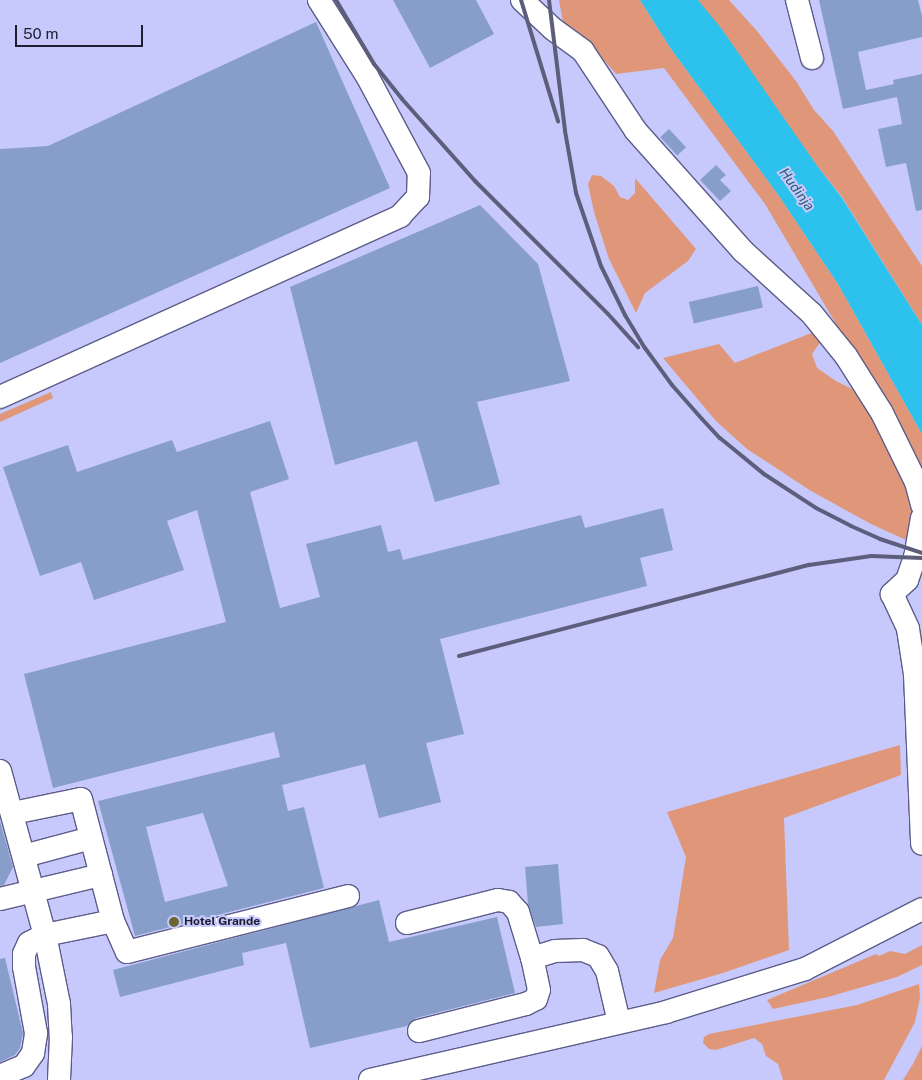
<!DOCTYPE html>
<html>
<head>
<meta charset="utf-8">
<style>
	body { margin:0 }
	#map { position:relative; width:922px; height:1080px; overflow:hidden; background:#c7c9fc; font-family:"Public Sans",sans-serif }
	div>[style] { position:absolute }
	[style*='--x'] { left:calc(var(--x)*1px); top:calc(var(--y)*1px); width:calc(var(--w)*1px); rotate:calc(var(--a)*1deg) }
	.green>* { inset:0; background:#e09779 }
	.water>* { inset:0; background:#2dc1ed }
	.building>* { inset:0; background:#879eca; transform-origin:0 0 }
	.roads { filter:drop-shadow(1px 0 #5c5d89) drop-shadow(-1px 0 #5c5d89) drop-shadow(0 1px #5c5d89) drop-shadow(0 -1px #5c5d89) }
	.minor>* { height:22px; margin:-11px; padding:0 11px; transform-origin:11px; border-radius:11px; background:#fff }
	.rail>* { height:4px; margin:-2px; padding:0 2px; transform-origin:2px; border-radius:2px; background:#5d5e7c }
	.dots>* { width:14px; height:14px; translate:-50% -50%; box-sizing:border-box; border:2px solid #c7c9fc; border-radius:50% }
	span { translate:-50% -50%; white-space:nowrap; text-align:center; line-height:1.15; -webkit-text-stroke:4px #c7c9fc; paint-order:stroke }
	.poi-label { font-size:12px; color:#1d1e30; font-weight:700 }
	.left { translate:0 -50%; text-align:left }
	.water-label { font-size:14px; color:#255c6f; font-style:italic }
	.scale { position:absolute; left:15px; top:25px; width:128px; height:22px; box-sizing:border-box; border:2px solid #1d1e30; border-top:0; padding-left:6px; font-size:15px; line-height:18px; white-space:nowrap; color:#1d1e30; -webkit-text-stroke:4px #c7c9fc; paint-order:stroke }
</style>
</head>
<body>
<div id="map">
	<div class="green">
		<div style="clip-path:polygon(559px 0,640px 0,671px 49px,777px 193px,838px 284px,922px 434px,922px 469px,765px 204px,664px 68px,616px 74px,590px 44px,563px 22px)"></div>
		<div style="clip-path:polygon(698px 0,729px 0,757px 31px,796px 81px,814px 110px,833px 131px,922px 266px,922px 325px,842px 197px,818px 167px)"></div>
		<div style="clip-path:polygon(592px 175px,601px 176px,614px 186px,620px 197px,628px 200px,635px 193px,635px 178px,696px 249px,688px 261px,645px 293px,636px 313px,609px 259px,594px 212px,588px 184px)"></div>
		<div style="clip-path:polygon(814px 332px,822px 340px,812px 354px,817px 368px,836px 381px,860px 393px,904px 483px,916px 522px,912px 538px,906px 540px,871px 524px,811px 491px,747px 449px,716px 421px,663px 358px,719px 344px,735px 363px)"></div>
		<div style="clip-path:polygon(51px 392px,53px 398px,0 422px,0 414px)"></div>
		<div style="clip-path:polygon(900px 745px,901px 775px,784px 818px,789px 950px,723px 973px,654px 993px,660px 960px,673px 938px,686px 857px,667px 812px)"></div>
		<div style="clip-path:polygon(922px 945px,922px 965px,897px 977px,828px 997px,773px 1009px,767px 1000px,876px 954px,879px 956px,890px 951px,905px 954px)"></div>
		<div style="clip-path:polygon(919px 984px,920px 998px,915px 1022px,884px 1080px,783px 1080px,778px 1064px,766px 1056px,762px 1044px,754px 1038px,716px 1050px,709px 1049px,703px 1043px,704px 1037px,709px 1034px,857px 1005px)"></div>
		<div style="clip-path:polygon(922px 1046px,922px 1080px,903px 1080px,913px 1064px)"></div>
	</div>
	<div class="water">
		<div style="clip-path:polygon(640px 0,698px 0,721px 28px,818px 167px,842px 198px,922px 325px,922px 434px,838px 284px,779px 196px,671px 49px)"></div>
	</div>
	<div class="building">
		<div style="clip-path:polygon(393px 0,476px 0,494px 34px,430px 68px)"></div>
		<div style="clip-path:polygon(819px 0,918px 0,922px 16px,922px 37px,858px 52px,866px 90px,894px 84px,893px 80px,922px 74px,922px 210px,916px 211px,906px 163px,886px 167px,878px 129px,902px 124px,897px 97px,843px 109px)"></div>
		<div style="clip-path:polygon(316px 22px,390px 188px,0 363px,0 149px,48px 146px)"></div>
		<div style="left:669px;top:129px;width:25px;height:12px;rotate:47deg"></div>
		<div style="clip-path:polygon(716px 165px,726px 175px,720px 180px,731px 191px,720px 201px,700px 180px)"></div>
		<div style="clip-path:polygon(480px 205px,538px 264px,570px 381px,477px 402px,500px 484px,435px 502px,417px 441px,335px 465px,290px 287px)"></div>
		<div style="left:758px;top:286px;width:22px;height:71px;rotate:77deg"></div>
		<div style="clip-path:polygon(evenodd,270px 421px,289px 479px,250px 492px,280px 608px,320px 597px,306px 544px,381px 525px,388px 552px,400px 549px,403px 560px,581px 515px,585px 528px,663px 508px,673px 550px,640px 558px,647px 586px,440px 639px,464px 734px,426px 743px,441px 802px,379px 818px,365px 764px,282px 785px,288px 811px,304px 807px,324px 888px,135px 936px,98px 801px,280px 757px,274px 732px,53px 788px,24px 674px,226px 622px,197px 510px,167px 521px,184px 570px,94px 600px,81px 562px,40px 576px,3px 467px,68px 445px,77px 472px,172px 440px,177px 452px,270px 421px,203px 813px,228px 886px,165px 902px,146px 827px,203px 813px)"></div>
		<div style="clip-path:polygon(0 821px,13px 867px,4px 885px,0 886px)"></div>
		<div style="clip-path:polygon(558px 864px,563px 924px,536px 927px,528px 904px,525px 867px)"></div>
		<div style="clip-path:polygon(379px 900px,389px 942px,497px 917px,515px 993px,416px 1018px,407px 1026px,310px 1048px,286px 943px,242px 953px,244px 965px,120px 997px,113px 970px)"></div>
		<div style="clip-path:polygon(5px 958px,23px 1033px,20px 1048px,15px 1055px,0 1062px,0 959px)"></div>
	</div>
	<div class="roads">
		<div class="minor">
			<div style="--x:522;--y:0;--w:42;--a:43.1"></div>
			<div style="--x:553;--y:29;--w:37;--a:36"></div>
			<div style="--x:583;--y:51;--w:96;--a:56.5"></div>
			<div style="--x:636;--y:131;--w:161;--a:48.3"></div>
			<div style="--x:743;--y:251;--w:93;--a:42.4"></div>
			<div style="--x:812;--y:314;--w:54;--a:51"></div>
			<div style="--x:846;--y:356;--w:67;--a:57.7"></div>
			<div style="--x:882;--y:413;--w:77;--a:63.8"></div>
			<div style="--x:916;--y:482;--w:24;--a:75"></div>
			<div style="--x:797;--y:0;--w:60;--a:75.5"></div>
			<div style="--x:0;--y:397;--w:439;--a:-24.3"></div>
			<div style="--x:400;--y:216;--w:26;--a:-47"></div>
			<div style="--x:418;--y:197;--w:24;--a:-88"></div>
			<div style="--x:419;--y:173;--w:110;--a:-118.2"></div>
			<div style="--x:367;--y:76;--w:90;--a:-122.3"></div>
			<div style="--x:922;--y:518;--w:40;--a:100"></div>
			<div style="--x:915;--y:557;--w:24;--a:109"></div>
			<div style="--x:907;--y:580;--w:21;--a:137"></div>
			<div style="--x:892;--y:594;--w:38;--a:65"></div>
			<div style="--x:908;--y:629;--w:46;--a:81.2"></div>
			<div style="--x:915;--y:674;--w:170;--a:87.6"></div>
			<div style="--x:0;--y:771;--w:170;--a:74.7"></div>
			<div style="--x:45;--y:935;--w:70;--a:78.5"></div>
			<div style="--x:59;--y:1004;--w:33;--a:87"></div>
			<div style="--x:61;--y:1037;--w:43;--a:92.7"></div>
			<div style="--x:13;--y:813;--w:69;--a:-11.6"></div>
			<div style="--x:81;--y:799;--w:126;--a:75.3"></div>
			<div style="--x:113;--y:921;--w:34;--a:66"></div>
			<div style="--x:127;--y:952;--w:228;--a:-14.2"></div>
			<div style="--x:24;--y:856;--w:69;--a:-15"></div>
			<div style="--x:0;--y:899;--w:104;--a:-13.4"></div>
			<div style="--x:407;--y:923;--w:94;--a:-14.2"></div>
			<div style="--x:498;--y:900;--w:11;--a:10"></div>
			<div style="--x:509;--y:902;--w:13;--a:48"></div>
			<div style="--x:518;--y:912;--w:48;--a:73.1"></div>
			<div style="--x:419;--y:1031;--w:110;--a:-14.2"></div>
			<div style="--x:526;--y:1004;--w:11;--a:-27"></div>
			<div style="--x:536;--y:999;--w:9;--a:-72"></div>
			<div style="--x:539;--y:990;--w:33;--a:-102"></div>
			<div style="--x:532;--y:958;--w:24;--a:-17"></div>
			<div style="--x:555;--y:951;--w:28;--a:-2"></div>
			<div style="--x:583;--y:950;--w:16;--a:22"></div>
			<div style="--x:598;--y:956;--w:17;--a:59"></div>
			<div style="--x:607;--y:971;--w:52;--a:76.8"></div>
			<div style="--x:0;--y:1076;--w:26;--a:-23"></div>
			<div style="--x:24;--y:1066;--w:16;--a:-55"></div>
			<div style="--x:33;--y:1053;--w:20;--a:-81"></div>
			<div style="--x:36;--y:1033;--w:67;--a:-100.3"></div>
			<div style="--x:24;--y:967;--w:13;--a:-90"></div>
			<div style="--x:24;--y:954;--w:12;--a:-66"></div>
			<div style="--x:29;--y:943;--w:18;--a:-27"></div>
			<div style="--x:45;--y:935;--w:69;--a:-11.6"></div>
			<div style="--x:370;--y:1080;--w:304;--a:-12.9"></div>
			<div style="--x:666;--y:1012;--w:145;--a:-17.2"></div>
			<div style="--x:805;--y:969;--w:131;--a:-27.1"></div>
		</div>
	</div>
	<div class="rail">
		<div style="--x:336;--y:0;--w:74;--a:59.3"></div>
		<div style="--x:374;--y:64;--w:45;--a:51.3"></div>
		<div style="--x:402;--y:99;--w:110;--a:48.3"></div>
		<div style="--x:475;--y:181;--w:188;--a:45"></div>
		<div style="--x:608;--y:314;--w:45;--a:47.7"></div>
		<div style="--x:521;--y:0;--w:127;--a:73"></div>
		<div style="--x:549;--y:0;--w:132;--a:83"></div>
		<div style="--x:565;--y:131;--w:63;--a:79.9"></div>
		<div style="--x:576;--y:193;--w:77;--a:71.1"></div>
		<div style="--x:601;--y:266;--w:55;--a:63.9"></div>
		<div style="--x:625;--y:315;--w:39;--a:59"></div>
		<div style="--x:645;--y:348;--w:46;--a:53.9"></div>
		<div style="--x:672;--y:385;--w:45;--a:48.6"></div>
		<div style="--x:702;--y:419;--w:26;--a:47"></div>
		<div style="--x:720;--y:438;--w:57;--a:39.3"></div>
		<div style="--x:764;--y:474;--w:62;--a:33.2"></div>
		<div style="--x:816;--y:508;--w:39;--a:27"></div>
		<div style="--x:851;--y:526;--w:32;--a:24"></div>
		<div style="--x:880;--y:539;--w:44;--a:18.4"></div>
		<div style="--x:459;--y:656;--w:362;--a:-14.6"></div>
		<div style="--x:809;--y:565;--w:63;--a:-8.3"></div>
		<div style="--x:871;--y:556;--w:51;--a:2.2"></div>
	</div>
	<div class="dots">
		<div style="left:174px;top:922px;background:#6b6532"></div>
	</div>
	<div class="poi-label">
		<span class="left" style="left:184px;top:922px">Hotel Grande</span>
	</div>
	<div class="water-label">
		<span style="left:797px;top:189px;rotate:54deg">Hudinja</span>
	</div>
	<div class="scale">50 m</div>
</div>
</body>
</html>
